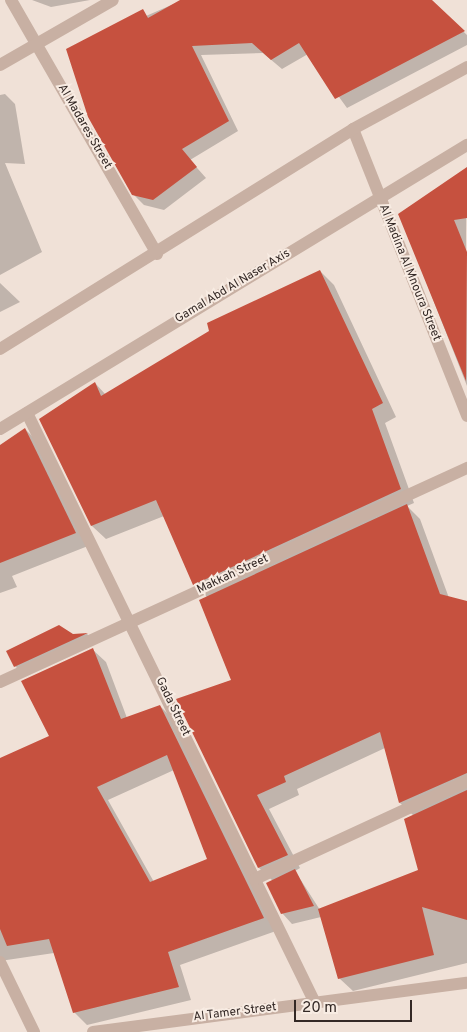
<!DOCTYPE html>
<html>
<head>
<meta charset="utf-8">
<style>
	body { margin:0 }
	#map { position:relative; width:467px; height:1032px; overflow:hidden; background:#f0e1d7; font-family:Overpass,sans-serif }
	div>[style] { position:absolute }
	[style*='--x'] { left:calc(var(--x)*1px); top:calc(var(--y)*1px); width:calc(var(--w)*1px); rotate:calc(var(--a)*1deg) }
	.shadow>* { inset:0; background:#0003 }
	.building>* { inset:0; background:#c6513f }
	.minor>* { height:12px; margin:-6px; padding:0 6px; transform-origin:6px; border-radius:6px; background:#c8b0a3 }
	span { translate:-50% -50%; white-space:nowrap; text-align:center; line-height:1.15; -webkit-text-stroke:4px #f8ece3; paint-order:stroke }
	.street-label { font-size:12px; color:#332825 }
	.scale { position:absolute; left:294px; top:1000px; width:118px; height:22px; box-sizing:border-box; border:2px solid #332825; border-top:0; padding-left:6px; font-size:15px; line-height:18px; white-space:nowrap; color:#332825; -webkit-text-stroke:4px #f8ece3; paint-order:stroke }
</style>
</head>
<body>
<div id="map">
	<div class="shadow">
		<div style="clip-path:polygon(32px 0,90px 0,51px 7px)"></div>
		<div style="clip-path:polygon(183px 0,430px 0,467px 35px,467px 45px,347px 108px,308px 54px,282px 69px,263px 53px,201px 55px,238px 131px,190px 160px,206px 178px,164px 210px,144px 205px,133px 194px,67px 50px)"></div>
		<div style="clip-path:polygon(5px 94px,15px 104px,25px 164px,5px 163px,42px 252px,0 275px,0 95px)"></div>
		<div style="clip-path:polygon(467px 168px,466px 234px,467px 386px,400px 215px)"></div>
		<div style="clip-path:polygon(evenodd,320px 271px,334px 285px,396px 417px,385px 423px,414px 503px,407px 506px,420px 519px,449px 598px,467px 602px,467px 963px,353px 991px,339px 978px,321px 917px,292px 924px,282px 913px,273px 881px,259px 868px,178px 700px,232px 680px,207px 597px,194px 584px,164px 516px,106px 539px,92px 526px,40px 419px,95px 383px,106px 395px,320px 271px,385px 748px,400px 803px,414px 816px,419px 871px,320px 910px,295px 871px,300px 868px,269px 809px,299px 795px,297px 789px,385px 748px)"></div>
		<div style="clip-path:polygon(0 283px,20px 302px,0 312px)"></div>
		<div style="clip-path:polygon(25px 429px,38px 442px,88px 546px,12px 576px,17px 587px,0 593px,0 446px)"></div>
		<div style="clip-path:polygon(87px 634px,92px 639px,21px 672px,15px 666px,73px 636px)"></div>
		<div style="clip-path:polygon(evenodd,93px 650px,106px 662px,127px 718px,160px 706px,173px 719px,276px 931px,180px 965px,191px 1000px,87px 1025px,74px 1012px,54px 953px,0 961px,0 759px,51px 736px,93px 650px,174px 770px,209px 859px,154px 882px,108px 800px,174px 770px)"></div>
	</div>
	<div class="building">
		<div style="clip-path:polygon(180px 0,432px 0,465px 31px,335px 99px,299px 43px,271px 60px,252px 43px,192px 46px,229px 121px,182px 149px,197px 167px,153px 200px,132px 195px,88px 117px,66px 49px,143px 9px,148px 18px)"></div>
		<div style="clip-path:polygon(467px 167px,467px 218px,454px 220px,467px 252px,466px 381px,398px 214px)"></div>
		<div style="clip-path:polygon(320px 270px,383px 403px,372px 409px,401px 489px,193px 585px,156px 500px,91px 526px,39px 419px,95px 382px,101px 396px,209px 331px,207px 323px)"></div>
		<div style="clip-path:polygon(25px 428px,76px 533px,0 563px,0 445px)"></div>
		<div style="clip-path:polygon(407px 504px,440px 594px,467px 601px,467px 773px,399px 803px,380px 732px,284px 776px,286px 782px,257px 795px,288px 855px,258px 868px,176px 699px,231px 680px,199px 600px)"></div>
		<div style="clip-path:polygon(59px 625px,73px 634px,88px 633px,14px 667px,6px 651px)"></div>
		<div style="clip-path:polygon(evenodd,93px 648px,121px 719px,160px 705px,264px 918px,168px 952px,179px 987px,73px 1013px,49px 939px,7px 946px,0 929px,0 758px,49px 736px,21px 681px,93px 648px,167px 755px,207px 859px,150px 882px,97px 787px,167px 755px)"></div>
		<div style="clip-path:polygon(467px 790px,467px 920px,422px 907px,434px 955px,338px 979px,318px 909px,418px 870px,404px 819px)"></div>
		<div style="clip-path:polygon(295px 869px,314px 906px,281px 914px,266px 883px)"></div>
	</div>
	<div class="minor">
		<div style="--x:11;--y:0;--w:293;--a:60.1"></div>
		<div style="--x:0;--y:65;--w:130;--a:-29.9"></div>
		<div style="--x:353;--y:129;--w:309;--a:68.3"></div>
		<div style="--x:0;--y:349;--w:416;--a:-31.9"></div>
		<div style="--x:353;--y:129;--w:130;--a:-28.5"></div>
		<div style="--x:27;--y:413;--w:657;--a:63.98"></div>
		<div style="--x:0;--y:429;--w:547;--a:-31.31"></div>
		<div style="--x:0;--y:682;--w:514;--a:-24.62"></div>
		<div style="--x:255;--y:879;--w:234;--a:-24.8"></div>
		<div style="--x:0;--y:962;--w:78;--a:64.1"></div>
		<div style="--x:93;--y:1032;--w:377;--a:-7.5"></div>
	</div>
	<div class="street-label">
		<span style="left:84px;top:127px;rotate:60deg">Al Madares Street</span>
		<span style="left:409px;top:273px;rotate:68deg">Al Madina Al Mnoura Street</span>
		<span style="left:233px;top:287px;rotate:-31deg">Gamal Abd Al Naser Axis</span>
		<span style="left:233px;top:575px;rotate:-25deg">Makkah Street</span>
		<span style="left:172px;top:707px;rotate:64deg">Gada Street</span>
		<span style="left:235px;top:1013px;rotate:-7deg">Al Tamer Street</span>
	</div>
	<div class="scale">20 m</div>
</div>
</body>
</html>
